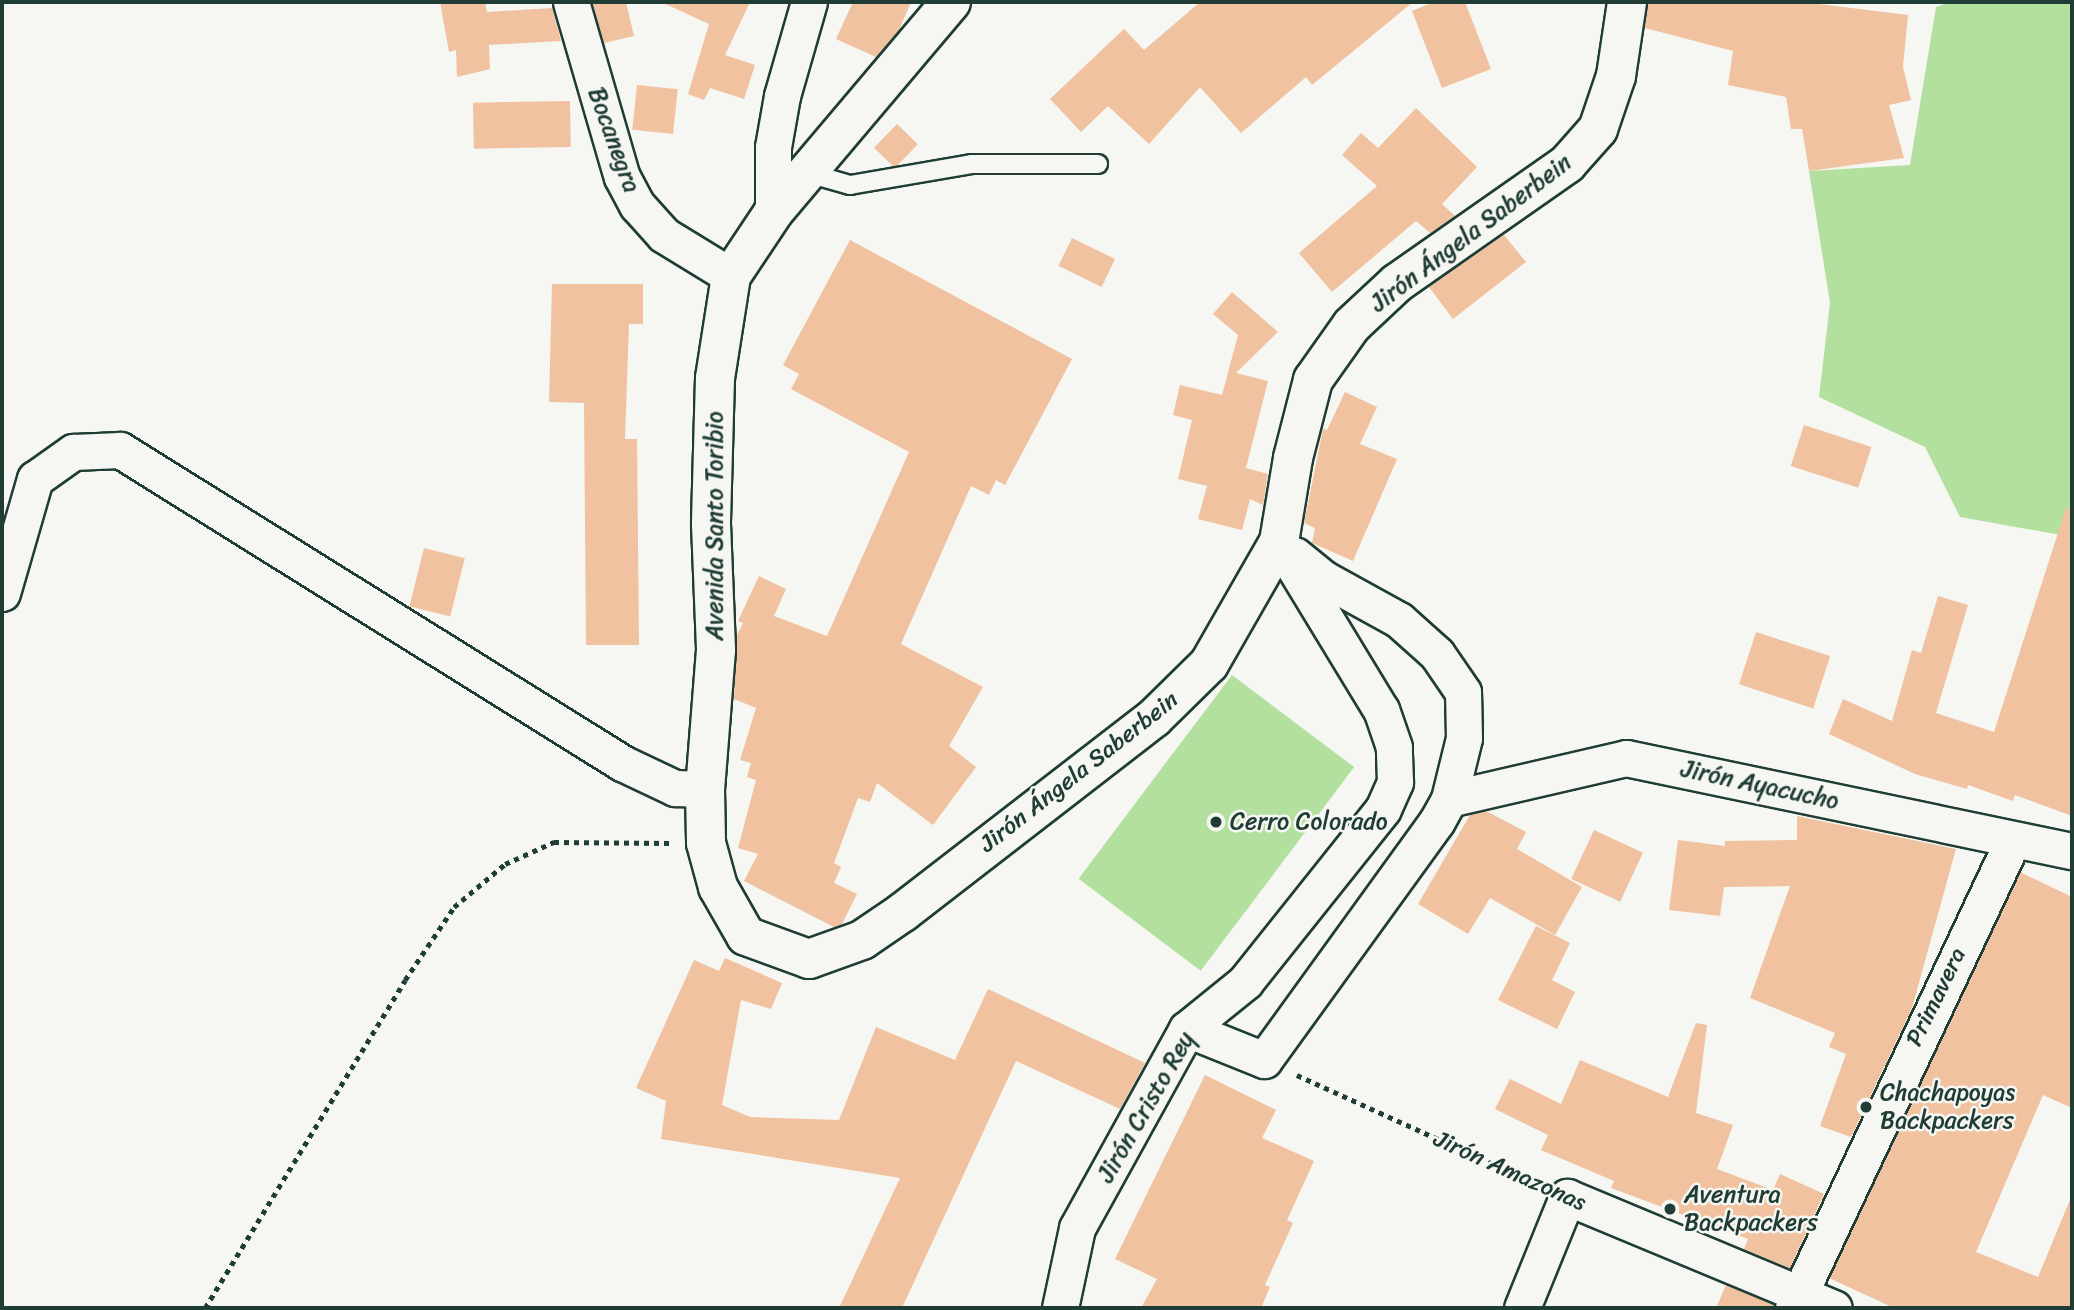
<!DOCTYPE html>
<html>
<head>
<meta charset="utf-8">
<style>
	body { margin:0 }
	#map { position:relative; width:2074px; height:1310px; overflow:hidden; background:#f6f6f2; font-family:Sriracha,sans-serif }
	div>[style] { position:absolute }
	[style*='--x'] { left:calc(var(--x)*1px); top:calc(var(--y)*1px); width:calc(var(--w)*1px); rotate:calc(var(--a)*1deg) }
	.green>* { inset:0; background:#b3e09f; transform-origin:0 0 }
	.building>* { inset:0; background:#f0c2a0; transform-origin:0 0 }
	.path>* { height:4.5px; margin-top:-2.25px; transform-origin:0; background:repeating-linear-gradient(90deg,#1f3d34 0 5px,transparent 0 10px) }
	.roads { filter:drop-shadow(2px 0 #1f3d34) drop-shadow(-2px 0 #1f3d34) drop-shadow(0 2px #1f3d34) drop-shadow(0 -2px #1f3d34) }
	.lane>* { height:18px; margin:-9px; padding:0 9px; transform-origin:9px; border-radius:9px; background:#f6f6f2 }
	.street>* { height:35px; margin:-17.5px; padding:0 17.5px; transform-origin:17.5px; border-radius:17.5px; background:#f6f6f2 }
	.secondary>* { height:38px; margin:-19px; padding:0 19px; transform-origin:19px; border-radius:19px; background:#f6f6f2 }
	.dots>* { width:19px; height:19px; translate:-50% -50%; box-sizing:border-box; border:4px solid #f6f6f2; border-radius:50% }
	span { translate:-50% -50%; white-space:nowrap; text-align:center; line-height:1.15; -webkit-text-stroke:5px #f6f6f2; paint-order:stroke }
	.street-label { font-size:24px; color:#1f3d34 }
	.poi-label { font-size:24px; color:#1f3d34 }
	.left { translate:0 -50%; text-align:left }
	.frame { position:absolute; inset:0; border:4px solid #1f3d34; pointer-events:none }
</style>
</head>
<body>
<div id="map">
	<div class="green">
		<div style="clip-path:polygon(1951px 2px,2072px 2px,2072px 537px,1960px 517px,1925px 447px,1819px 397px,1830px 303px,1809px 171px,1910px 165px,1936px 7px)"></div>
		<div style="left:1232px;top:675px;width:153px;height:255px;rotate:37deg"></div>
	</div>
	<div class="building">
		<div style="clip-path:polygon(440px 2px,485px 2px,487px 12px,552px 8px,561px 41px,489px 45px,490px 69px,457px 77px,456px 50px,449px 52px)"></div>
		<div style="clip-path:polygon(592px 2px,626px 2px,634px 36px,604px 43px)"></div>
		<div style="clip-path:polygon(661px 2px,750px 2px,725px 55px,755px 65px,744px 99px,710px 88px,704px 100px,688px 94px,709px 24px)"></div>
		<div style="clip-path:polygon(853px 2px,911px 2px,899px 30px,876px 57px,836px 39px)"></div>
		<div style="clip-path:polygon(1200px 2px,1413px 2px,1312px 85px,1306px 77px,1241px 133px,1200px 87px,1149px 144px,1108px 106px,1081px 132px,1050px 99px,1124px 29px,1144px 50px)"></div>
		<div style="clip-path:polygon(1434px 2px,1465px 2px,1491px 69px,1442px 88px,1412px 11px)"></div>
		<div style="clip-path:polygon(1648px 2px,1803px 2px,1908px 15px,1903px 67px,1911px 100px,1889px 105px,1904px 158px,1809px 171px,1802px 129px,1791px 129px,1786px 97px,1728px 85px,1733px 51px,1645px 28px)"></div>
		<div style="left:637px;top:85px;width:41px;height:45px;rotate:6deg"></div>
		<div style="left:570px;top:101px;width:46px;height:97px;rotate:89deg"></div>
		<div style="clip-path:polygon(1416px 108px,1477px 167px,1442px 204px,1455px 216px,1430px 233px,1416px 221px,1332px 292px,1299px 253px,1377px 186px,1342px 155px,1361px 133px,1378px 148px)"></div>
		<div style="left:897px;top:124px;width:29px;height:33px;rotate:44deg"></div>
		<div style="clip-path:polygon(1504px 235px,1526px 262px,1453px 319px,1429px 287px)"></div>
		<div style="left:1072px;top:238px;width:48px;height:31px;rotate:26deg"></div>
		<div style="clip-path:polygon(850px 240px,1072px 359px,1005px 485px,996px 480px,989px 495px,971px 486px,901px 644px,983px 687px,949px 746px,976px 767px,933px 825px,877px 783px,870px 802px,858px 798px,834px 863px,841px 867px,834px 883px,857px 894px,842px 924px,834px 927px,744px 881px,758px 854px,738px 848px,756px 780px,747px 777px,751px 763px,740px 760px,756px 708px,734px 699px,737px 635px,743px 623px,738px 621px,759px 576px,786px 589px,774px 616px,827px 636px,909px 452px,791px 389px,799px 374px,783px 365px)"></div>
		<div style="clip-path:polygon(552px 284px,643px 284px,643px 324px,629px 324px,625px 439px,637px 439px,639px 645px,586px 645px,584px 403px,549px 402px)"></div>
		<div style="clip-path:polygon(1232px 292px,1278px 332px,1236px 373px,1268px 381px,1246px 468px,1268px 474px,1263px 505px,1250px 499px,1242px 530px,1198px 519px,1207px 486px,1178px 479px,1192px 420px,1173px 415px,1180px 385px,1222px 395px,1238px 335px,1213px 314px)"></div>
		<div style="clip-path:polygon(1345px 392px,1377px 407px,1360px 444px,1397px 459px,1353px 561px,1312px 543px,1315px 528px,1304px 523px,1323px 429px,1327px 430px)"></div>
		<div style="left:1804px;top:425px;width:71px;height:43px;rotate:18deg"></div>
		<div style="clip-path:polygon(2066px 508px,2072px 509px,2072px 816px,2015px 795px,2013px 801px,1968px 785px,1967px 789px,1915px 774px,1829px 734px,1843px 699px,1892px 721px,1912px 650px,1921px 653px,1938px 596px,1968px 605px,1936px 713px,1994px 732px)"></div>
		<div style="left:424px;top:548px;width:42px;height:60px;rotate:14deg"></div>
		<div style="left:1756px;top:632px;width:78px;height:55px;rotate:18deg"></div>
		<div style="clip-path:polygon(1486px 811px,1526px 832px,1517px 849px,1582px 887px,1555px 935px,1490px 898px,1468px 934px,1418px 904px,1470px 815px)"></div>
		<div style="clip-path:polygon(1797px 816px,1956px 849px,1912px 1008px,1851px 1137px,1820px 1126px,1846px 1054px,1829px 1047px,1835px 1033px,1750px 998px,1790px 886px,1724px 887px,1720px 916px,1669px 910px,1678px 840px,1725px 846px,1725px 841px,1797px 840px)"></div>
		<div style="left:1594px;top:830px;width:54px;height:54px;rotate:25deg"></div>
		<div style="clip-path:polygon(2020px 872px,2072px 897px,2072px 1108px,2043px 1095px,1976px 1252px,2038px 1277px,2072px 1195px,2072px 1308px,1894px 1308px,1829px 1278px)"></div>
		<div style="clip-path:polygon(1536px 926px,1570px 943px,1552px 980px,1575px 992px,1557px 1029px,1498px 1000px)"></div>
		<div style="clip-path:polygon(725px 958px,782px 983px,771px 1009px,741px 1000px,722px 1105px,750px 1117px,839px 1120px,876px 1027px,955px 1060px,988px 989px,1145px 1063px,1120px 1109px,1016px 1061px,902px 1308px,839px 1308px,900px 1178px,661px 1139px,666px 1101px,636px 1088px,694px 960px,719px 971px)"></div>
		<div style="clip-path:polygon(1696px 1023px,1707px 1025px,1696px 1113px,1733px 1125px,1717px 1169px,1773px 1190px,1780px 1174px,1824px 1194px,1790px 1268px,1744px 1249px,1748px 1239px,1611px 1188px,1614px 1181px,1541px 1150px,1548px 1135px,1495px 1109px,1510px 1079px,1561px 1104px,1580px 1060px,1668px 1097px)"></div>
		<div style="clip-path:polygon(1205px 1075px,1276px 1110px,1262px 1138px,1314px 1161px,1287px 1220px,1293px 1223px,1265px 1285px,1270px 1287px,1261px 1308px,1141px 1308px,1157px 1279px,1115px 1259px)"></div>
		<div style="clip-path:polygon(1726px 1285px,1774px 1305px,1773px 1308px,1716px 1308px)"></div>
	</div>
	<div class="path">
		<div style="--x:1297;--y:1075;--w:261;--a:24.4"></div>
		<div style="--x:205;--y:1308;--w:384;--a:-58.6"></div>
		<div style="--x:405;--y:980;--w:88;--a:-56.1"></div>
		<div style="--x:454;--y:907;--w:67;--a:-40.1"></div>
		<div style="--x:505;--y:864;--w:54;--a:-24.2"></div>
		<div style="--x:554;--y:842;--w:117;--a:0.5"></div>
	</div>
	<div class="roads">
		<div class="lane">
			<div style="--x:808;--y:173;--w:44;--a:15.9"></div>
			<div style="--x:850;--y:185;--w:123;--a:-9.8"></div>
			<div style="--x:971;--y:164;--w:127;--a:0"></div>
		</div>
		<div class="street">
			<div style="--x:571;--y:2;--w:182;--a:73.8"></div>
			<div style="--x:622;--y:177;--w:32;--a:62"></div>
			<div style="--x:637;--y:205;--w:40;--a:48"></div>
			<div style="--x:664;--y:235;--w:79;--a:31.5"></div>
			<div style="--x:773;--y:213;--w:66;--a:-90"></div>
			<div style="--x:773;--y:147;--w:52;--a:-80"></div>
			<div style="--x:782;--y:96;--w:98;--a:-74"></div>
			<div style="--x:2;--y:593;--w:119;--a:-73.9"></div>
			<div style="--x:35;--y:479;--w:47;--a:-35.4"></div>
			<div style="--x:73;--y:452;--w:47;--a:-2.4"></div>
			<div style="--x:120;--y:450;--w:592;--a:31.94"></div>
			<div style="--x:622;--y:763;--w:59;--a:25.3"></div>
			<div style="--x:675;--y:788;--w:30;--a:2"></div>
			<div style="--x:1449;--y:799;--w:182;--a:-13"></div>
			<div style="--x:1626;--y:758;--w:456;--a:11.8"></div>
			<div style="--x:1187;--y:1029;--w:83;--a:21.9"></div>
			<div style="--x:1264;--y:1060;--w:295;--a:-54.1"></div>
			<div style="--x:1437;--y:821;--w:25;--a:-61"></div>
			<div style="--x:1449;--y:799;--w:63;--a:-76.2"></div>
			<div style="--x:1464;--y:738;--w:46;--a:-91.2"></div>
			<div style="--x:1463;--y:692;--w:46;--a:-124.4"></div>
			<div style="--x:1437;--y:654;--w:51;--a:-138.2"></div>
			<div style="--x:1399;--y:620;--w:87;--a:-151.1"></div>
			<div style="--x:1323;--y:578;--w:36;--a:-141"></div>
			<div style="--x:1060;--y:1308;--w:82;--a:-78"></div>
			<div style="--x:1077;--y:1228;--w:227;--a:-61.1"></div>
			<div style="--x:1187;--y:1029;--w:75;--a:-39"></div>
			<div style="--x:1245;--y:982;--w:221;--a:-51.4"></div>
			<div style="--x:1383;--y:809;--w:30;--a:-66"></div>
			<div style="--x:1395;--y:782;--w:35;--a:-92"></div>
			<div style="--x:1394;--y:747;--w:39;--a:-109"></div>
			<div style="--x:1381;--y:710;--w:197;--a:-121.3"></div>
			<div style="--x:1522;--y:1308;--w:120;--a:-67.9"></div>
			<div style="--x:1567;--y:1197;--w:289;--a:22.6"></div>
			<div style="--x:1793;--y:1308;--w:517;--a:-64.82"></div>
		</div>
		<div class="secondary">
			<div style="--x:951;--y:2;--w:276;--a:130.2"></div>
			<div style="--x:773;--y:213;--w:76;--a:123.7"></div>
			<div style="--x:731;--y:276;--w:103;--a:98.9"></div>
			<div style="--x:715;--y:378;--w:146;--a:91.6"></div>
			<div style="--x:711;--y:524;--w:126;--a:87.7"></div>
			<div style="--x:716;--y:650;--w:139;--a:94.5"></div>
			<div style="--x:705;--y:789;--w:54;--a:88.9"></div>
			<div style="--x:706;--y:843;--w:46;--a:74.7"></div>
			<div style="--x:718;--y:887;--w:56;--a:60.3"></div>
			<div style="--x:746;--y:936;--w:67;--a:20.1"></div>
			<div style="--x:809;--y:959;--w:56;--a:-19.7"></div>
			<div style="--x:862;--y:940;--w:50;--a:-34.3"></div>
			<div style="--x:903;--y:912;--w:317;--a:-37.7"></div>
			<div style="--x:1154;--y:718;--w:77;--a:-44.5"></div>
			<div style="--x:1209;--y:664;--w:141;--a:-60.2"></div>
			<div style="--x:1279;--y:542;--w:85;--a:-80.5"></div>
			<div style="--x:1293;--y:458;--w:81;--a:-75.6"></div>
			<div style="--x:1313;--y:380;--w:67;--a:-54.7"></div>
			<div style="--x:1352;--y:325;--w:62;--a:-43"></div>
			<div style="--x:1397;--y:283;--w:208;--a:-35"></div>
			<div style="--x:1567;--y:164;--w:47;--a:-48.5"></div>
			<div style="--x:1598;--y:129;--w:56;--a:-71.2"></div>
			<div style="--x:1616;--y:76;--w:75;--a:-81.5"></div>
		</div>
	</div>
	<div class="dots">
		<div style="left:1216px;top:822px;background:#1f3d34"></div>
		<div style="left:1866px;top:1107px;background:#1f3d34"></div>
		<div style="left:1670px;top:1209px;background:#1f3d34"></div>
	</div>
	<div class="street-label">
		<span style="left:614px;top:140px;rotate:70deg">Bocanegra</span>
		<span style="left:1471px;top:233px;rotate:-37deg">Jirón Ángela Saberbein</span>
		<span style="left:715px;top:526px;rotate:-90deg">Avenida Santo Toribio</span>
		<span style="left:1079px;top:772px;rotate:-38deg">Jirón Ángela Saberbein</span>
		<span style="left:1760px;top:785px;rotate:12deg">Jirón Ayacucho</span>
		<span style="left:1936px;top:997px;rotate:-64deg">Primavera</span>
		<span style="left:1146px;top:1107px;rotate:-60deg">Jirón Cristo Rey</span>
		<span style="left:1510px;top:1171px;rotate:24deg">Jirón Amazonas</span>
	</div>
	<div class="poi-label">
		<span class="left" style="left:1230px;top:822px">Cerro Colorado</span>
		<span class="left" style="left:1880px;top:1107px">Chachapoyas<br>Backpackers</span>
		<span class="left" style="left:1684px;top:1209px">Aventura<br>Backpackers</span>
	</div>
	<div class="frame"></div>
</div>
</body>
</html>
